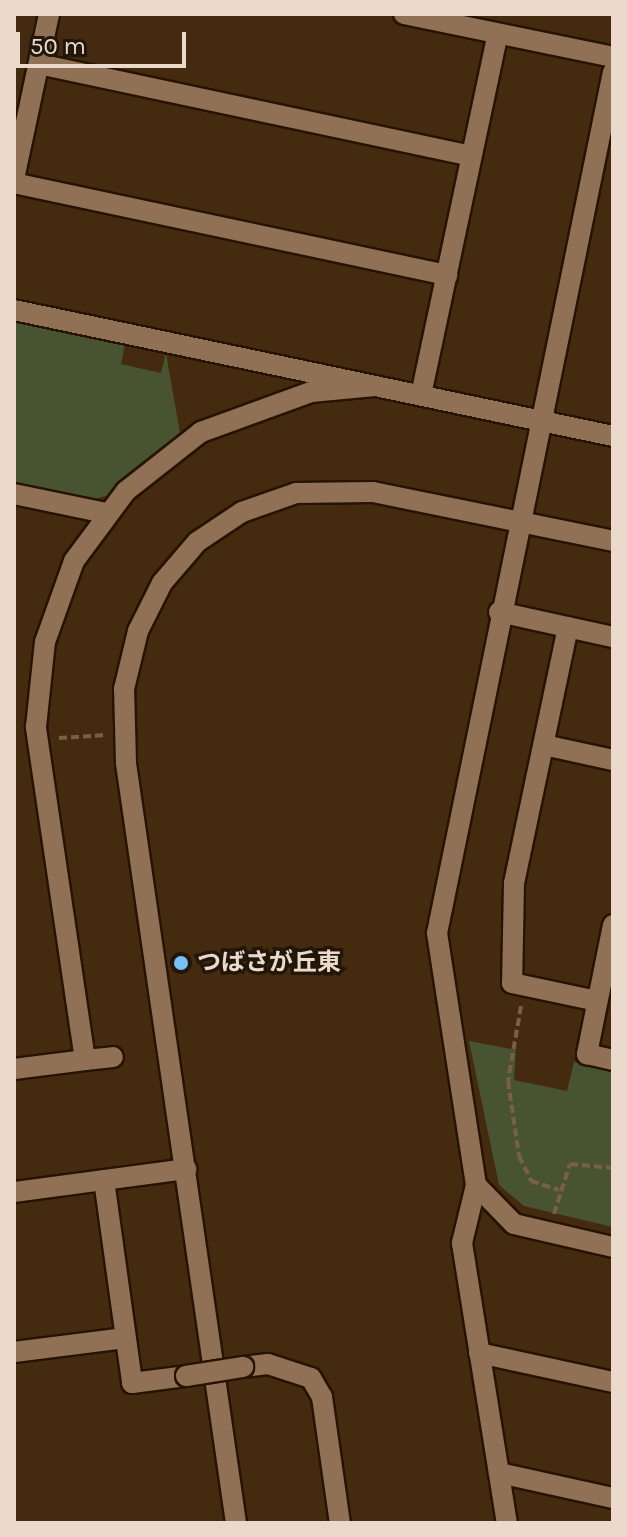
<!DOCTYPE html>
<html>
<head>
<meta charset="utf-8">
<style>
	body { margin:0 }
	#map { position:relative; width:627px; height:1537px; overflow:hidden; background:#442a0f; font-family:Karla,"Noto Sans JP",sans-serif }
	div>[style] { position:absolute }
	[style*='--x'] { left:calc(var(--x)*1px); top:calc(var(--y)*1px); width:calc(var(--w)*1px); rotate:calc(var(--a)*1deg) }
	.green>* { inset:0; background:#485332 }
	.path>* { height:4px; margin-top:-2px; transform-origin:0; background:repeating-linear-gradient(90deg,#775f48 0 8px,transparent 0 12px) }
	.roads { filter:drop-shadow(2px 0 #271301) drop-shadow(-2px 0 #271301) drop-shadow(0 2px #271301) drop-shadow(0 -2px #271301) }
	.minor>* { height:20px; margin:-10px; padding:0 10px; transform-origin:10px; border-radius:10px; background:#907155 }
	.tertiary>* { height:20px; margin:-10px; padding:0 10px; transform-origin:10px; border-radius:10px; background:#907155 }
	.bridges { filter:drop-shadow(2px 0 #271301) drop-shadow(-2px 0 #271301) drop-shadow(0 2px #271301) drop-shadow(0 -2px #271301) }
	.minor-bridge>* { height:20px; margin:-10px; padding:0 10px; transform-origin:10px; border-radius:10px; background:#907155 }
	.dots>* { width:22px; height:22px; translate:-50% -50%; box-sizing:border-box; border:4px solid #22160a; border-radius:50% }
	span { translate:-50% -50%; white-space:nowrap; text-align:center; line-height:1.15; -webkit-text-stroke:7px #22160a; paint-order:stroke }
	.poi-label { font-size:24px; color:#ebdacb; font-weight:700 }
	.left { translate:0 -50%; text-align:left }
	.frame { position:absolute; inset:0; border:16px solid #ebdacb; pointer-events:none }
	.scale { position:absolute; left:16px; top:32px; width:170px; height:36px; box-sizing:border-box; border:4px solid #ebdacb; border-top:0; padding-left:10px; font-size:24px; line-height:28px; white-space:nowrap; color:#ebdacb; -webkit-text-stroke:6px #22160a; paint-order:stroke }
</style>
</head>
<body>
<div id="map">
	<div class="green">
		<div style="clip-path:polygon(14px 321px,125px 344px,121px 364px,161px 373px,166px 353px,180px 433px,110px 495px,93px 499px,14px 483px)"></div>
		<div style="clip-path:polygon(469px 1041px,516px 1050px,514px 1080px,567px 1091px,574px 1062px,613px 1071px,613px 1227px,524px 1206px,499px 1185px)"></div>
	</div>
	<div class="path">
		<div style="--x:59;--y:738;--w:48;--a:-3.6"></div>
		<div style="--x:521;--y:1006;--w:76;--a:99.8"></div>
		<div style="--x:508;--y:1081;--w:76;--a:81.7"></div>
		<div style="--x:519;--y:1156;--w:28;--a:64"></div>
		<div style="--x:531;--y:1181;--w:29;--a:18"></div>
		<div style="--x:554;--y:1214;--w:52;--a:-72.3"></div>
		<div style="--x:570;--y:1164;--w:43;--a:5.3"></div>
	</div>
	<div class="roads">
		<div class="minor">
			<div style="--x:404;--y:14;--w:213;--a:11.6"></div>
			<div style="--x:39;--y:64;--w:442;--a:12"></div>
			<div style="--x:613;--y:72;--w:879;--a:101.55"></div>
			<div style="--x:437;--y:933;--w:255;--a:81.2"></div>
			<div style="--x:476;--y:1185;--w:54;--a:45.7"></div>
			<div style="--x:514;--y:1224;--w:102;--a:13.1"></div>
			<div style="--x:14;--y:179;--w:169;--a:-78"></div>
			<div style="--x:14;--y:183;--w:443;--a:12"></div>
			<div style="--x:14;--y:310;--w:612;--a:11.88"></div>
			<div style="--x:421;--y:395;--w:369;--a:-78"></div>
			<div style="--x:14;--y:494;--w:94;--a:11.7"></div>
			<div style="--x:499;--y:612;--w:117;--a:12.4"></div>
			<div style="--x:568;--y:627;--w:262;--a:101.9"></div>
			<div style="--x:514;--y:883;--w:100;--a:91.1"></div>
			<div style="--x:512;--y:983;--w:87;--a:12"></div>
			<div style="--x:544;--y:745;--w:71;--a:12.3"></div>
			<div style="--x:613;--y:925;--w:132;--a:101.4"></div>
			<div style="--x:587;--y:1054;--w:27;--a:13"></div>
			<div style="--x:85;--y:1060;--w:28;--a:-6"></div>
			<div style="--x:14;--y:1069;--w:72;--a:-7.2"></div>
			<div style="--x:85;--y:1060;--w:337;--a:-98.4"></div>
			<div style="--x:36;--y:727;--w:85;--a:-84"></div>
			<div style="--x:45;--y:642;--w:86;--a:-70.3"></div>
			<div style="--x:74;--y:561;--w:87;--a:-53.4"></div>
			<div style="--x:126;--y:491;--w:95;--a:-38.2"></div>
			<div style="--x:201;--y:432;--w:117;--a:-20"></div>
			<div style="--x:311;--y:392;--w:64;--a:-5.4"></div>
			<div style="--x:104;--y:1180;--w:205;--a:82.1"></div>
			<div style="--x:132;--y:1383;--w:54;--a:-7.4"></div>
			<div style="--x:476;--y:1185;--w:60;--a:103.6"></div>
			<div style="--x:462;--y:1243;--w:284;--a:80.9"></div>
			<div style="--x:14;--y:1192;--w:174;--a:-7.6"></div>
			<div style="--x:14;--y:1352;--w:112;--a:-7.2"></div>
			<div style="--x:479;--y:1353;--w:137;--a:12.2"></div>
			<div style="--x:243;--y:1367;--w:25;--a:-7"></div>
			<div style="--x:268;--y:1364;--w:45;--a:18"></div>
			<div style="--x:311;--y:1378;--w:22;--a:60"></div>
			<div style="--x:322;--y:1397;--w:127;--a:81.9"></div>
			<div style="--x:499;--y:1473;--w:117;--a:12.4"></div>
		</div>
		<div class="tertiary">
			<div style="--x:236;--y:1523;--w:768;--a:-98.24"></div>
			<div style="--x:126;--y:763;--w:74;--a:-91.5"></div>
			<div style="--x:124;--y:689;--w:60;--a:-76.4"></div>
			<div style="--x:138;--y:631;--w:54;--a:-63.4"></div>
			<div style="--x:162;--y:583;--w:54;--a:-49.5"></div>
			<div style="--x:197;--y:542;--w:54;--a:-33.7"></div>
			<div style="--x:242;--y:512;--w:57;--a:-19.4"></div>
			<div style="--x:296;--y:493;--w:77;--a:-0.7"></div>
			<div style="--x:373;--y:492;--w:245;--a:11.5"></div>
		</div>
	</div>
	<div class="bridges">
		<div class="minor-bridge">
			<div style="--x:186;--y:1376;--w:58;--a:-9"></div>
		</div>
	</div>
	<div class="dots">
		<div style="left:181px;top:963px;background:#78bff7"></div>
	</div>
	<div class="poi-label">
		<span class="left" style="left:197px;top:963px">つばさが丘東</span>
	</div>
	<div class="frame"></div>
	<div class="scale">50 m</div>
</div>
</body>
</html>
